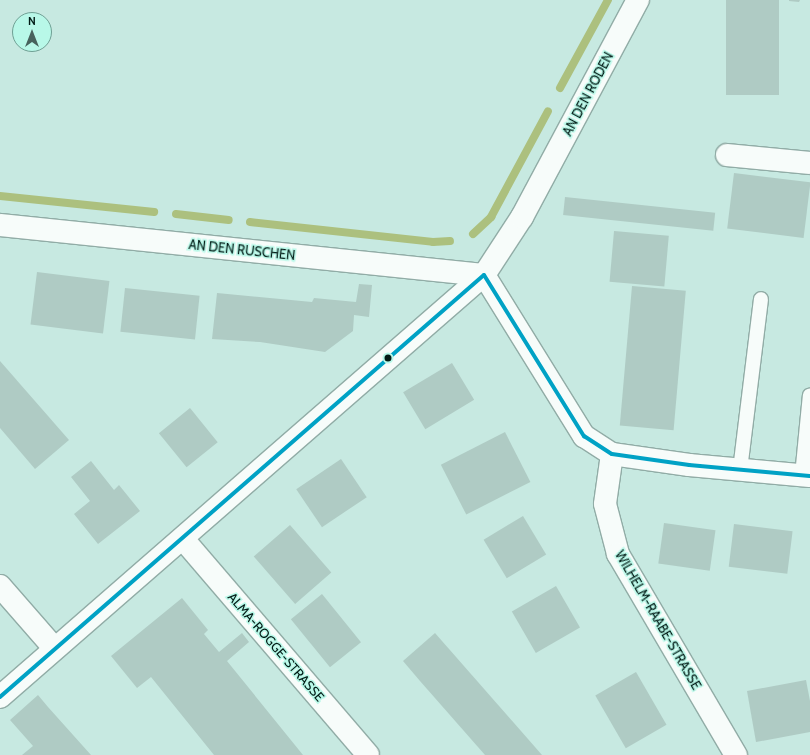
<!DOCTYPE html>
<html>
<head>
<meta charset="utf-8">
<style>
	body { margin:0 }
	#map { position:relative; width:810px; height:755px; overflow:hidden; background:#c7e9e1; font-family:Cabin,sans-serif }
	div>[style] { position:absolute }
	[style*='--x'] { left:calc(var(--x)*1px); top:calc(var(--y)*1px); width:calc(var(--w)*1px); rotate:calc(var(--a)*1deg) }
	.stream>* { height:8px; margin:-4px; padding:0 4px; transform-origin:4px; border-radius:4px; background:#acc07e }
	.building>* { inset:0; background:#afcbc4; transform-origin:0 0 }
	.roads { filter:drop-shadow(1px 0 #91aca6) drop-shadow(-1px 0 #91aca6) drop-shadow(0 1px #91aca6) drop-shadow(0 -1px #91aca6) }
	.service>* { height:14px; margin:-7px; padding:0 7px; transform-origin:7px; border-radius:7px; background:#f7fcfa }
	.minor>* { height:22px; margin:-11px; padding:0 11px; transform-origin:11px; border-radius:11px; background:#f7fcfa }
	.bus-1>* { height:4px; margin:-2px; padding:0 2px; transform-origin:2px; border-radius:2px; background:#00a2c5 }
	.dots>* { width:11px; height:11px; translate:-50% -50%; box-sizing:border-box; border:2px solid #b8f8e8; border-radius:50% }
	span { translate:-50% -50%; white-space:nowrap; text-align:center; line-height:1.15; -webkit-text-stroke:3px #b8f8e8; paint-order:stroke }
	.street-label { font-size:13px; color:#021b16 }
	.north { position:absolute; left:12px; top:12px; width:40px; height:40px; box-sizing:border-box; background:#b8f8e8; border:1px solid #6fa094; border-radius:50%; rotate:0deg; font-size:11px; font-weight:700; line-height:16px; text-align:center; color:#021b16 }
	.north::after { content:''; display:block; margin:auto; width:14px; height:18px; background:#47635d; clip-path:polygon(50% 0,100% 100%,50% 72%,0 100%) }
</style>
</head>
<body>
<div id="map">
	<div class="stream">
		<div style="--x:560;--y:88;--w:100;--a:-61.4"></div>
		<div style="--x:0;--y:196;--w:155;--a:5.9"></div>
		<div style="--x:176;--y:214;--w:53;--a:6.5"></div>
		<div style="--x:250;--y:222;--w:184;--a:6.2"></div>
		<div style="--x:433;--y:242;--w:17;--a:-3"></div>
		<div style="--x:473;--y:234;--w:25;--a:-43"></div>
		<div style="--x:491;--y:217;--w:120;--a:-61.7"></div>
	</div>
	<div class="building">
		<div style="left:726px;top:0;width:53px;height:95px"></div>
		<div style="clip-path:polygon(789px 0,800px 0,799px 2px,789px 1px)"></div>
		<div style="left:734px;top:173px;width:77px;height:56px;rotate:7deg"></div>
		<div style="left:565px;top:197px;width:151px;height:18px;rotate:6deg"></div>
		<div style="left:614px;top:231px;width:55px;height:51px;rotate:5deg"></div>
		<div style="left:37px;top:272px;width:73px;height:53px;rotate:7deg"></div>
		<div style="clip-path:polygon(359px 284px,372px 285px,369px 317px,354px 315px,353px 331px,325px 352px,260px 342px,212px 339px,217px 293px,312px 302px,314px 298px,356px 302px)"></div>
		<div style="left:632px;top:286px;width:54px;height:140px;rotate:5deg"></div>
		<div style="left:125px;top:288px;width:75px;height:44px;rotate:6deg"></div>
		<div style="clip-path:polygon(0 361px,69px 440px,35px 469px,0 428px)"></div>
		<div style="left:452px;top:363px;width:43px;height:57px;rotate:59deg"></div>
		<div style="left:190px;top:408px;width:44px;height:40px;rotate:51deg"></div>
		<div style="left:505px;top:432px;width:56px;height:72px;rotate:63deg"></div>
		<div style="left:341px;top:459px;width:46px;height:54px;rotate:56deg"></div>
		<div style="clip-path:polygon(91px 461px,114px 490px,119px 485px,140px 511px,98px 544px,74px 514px,90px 501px,71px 477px)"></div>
		<div style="left:523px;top:516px;width:45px;height:46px;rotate:59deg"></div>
		<div style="left:664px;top:523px;width:52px;height:41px;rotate:8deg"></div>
		<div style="left:734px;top:524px;width:59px;height:43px;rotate:7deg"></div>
		<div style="left:290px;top:525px;width:63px;height:48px;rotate:49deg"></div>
		<div style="left:556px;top:586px;width:48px;height:51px;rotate:60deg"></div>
		<div style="left:322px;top:594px;width:62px;height:40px;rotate:51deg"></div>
		<div style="clip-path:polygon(182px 598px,208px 630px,204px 634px,219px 652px,242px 633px,249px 642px,227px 661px,303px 755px,214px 755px,151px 677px,137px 688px,111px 656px)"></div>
		<div style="clip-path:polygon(435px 633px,514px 723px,542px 755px,485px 755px,420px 681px,403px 661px)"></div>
		<div style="left:636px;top:672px;width:61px;height:47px;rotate:60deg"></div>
		<div style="clip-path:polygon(806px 680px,810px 701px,810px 732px,756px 742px,747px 691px)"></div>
		<div style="clip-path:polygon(38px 695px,48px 707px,91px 755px,22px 755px,33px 746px,10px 720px)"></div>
	</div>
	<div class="roads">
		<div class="service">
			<div style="--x:740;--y:470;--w:172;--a:-83"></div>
			<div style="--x:802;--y:476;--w:81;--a:-84.4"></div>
		</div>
		<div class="minor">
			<div style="--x:727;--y:155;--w:83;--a:5.5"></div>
			<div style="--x:0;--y:225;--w:487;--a:5.9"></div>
			<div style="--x:484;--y:275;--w:190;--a:58.2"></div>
			<div style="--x:584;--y:436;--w:33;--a:33"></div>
			<div style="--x:612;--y:454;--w:78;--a:8.1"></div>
			<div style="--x:689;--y:465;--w:121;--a:5.2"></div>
			<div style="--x:612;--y:454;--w:50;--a:98"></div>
			<div style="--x:605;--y:504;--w:52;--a:75.4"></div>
			<div style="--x:618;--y:554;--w:233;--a:59.6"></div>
			<div style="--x:183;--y:539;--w:284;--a:49.4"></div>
			<div style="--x:0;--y:586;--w:82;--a:48.9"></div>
			<div style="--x:0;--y:697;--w:642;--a:-41.09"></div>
			<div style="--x:484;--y:275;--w:69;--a:-56.8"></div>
			<div style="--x:522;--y:217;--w:246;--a:-61.9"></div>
		</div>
	</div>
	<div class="bus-1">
		<div style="--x:484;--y:275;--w:190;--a:58.2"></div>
		<div style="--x:584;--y:436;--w:33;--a:33"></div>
		<div style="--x:612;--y:454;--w:78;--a:8.1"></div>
		<div style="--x:689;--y:465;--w:121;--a:5.2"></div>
		<div style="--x:0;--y:697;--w:642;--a:-41.09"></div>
	</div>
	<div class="dots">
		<div style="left:388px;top:358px;background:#021b16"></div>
	</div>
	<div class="street-label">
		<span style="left:588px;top:94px;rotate:-62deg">AN DEN RODEN</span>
		<span style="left:242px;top:250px;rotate:6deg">AN DEN RUSCHEN</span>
		<span style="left:658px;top:620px;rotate:60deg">WILHELM-RAABE-STRASSE</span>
		<span style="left:276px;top:647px;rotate:49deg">ALMA-ROGGE-STRASSE</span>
	</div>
	<div class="north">N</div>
</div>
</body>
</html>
